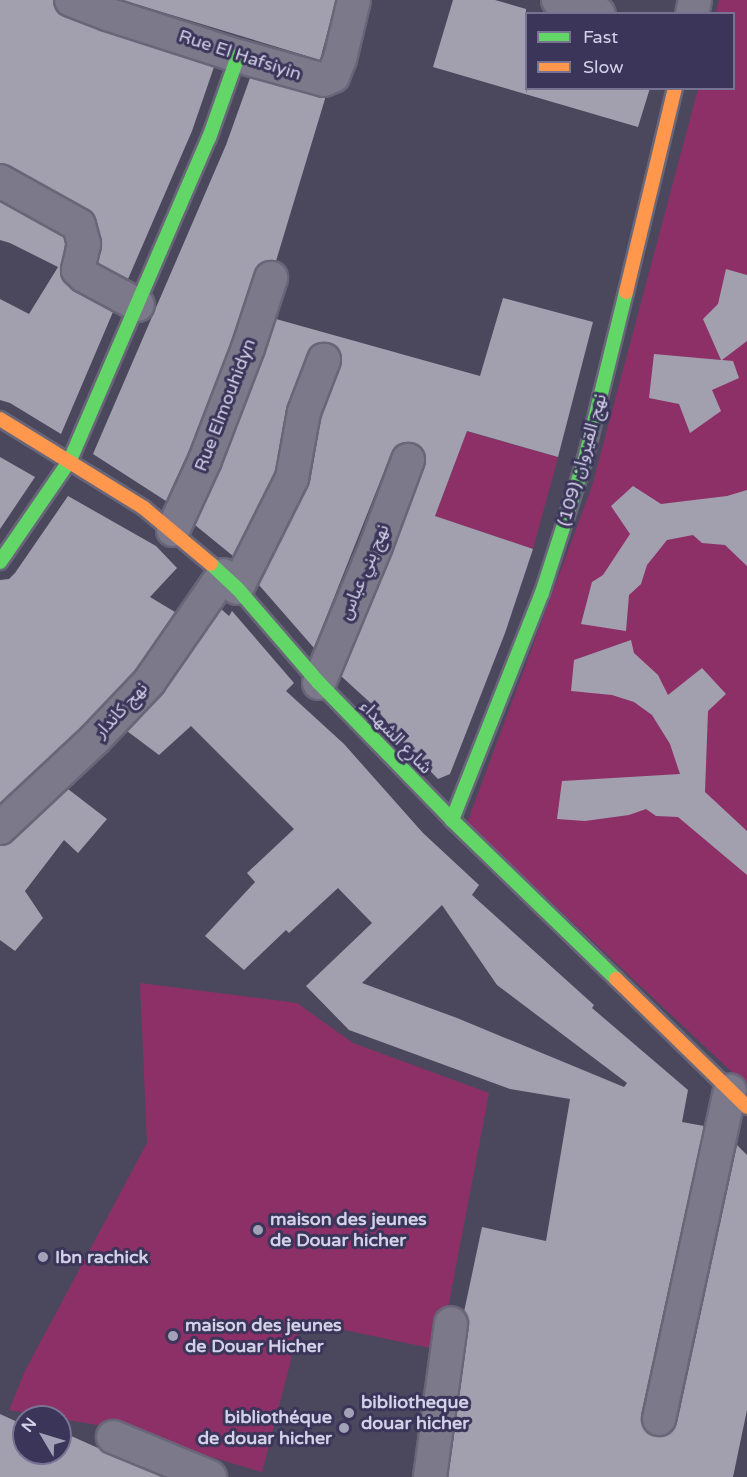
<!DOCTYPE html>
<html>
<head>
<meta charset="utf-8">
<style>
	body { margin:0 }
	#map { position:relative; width:747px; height:1477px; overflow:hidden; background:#4b485e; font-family:"Varela Round","Noto Sans Arabic",sans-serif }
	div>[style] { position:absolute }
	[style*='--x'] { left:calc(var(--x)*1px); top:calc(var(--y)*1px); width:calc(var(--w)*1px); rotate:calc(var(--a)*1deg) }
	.green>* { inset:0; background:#8e3068 }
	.building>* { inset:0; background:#a2a0af }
	.roads { filter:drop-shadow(2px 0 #686678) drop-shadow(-2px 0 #686678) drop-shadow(0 2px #686678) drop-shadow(0 -2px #686678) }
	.street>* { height:32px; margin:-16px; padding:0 16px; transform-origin:16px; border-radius:16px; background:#7c7a8a }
	.fast>* { height:14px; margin:-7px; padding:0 7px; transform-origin:7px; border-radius:7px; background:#63d668 }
	.slow>* { height:14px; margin:-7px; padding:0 7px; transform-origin:7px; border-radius:7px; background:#ff974d }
	.dots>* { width:16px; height:16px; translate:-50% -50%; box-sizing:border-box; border:3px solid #3b355a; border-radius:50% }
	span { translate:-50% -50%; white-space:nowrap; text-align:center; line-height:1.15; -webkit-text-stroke:6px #3b355a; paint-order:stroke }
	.street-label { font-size:18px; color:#d3d1e8 }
	.poi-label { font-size:18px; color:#d3d1e8; font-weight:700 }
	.left { translate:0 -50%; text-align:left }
	.right { translate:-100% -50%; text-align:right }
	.legend { position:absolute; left:525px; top:12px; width:210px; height:78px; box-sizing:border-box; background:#3b355a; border:2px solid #787393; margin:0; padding:8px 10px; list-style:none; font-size:18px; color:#d3d1e8 }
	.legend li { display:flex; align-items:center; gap:12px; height:30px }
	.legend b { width:30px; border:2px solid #787393 }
	.north { position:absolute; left:12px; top:1405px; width:60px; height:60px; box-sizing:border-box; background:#3b355a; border:2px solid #787393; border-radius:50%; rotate:308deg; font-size:16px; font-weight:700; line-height:24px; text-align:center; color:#d3d1e8 }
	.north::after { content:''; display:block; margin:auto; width:21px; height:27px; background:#a3a1b8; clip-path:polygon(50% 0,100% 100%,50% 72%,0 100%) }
</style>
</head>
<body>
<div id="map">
	<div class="green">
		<div style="clip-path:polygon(719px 0,747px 0,747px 1086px,467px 823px,592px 486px,698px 89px,734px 88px,734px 14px,716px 13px)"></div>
		<div style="clip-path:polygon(426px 420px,558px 457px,533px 549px,435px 516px,454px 466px,417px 454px)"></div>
		<div style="clip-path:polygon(140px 983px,297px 1003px,353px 1043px,489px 1093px,440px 1350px,301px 1321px,262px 1472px,109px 1427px,9px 1410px,25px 1371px,147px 1143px)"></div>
	</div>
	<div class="building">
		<div style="clip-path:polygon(0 0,53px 0,57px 11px,64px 17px,214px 67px,192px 131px,128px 279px,98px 263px,101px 240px,93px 214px,9px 165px,0 163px)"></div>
		<div style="clip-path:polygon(122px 0,336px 0,320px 60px)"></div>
		<div style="clip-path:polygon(453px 0,495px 0,526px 9px,526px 93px,527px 88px,650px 88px,638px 127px,433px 67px)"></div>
		<div style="clip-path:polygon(250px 78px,325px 97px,325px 99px,276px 261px,259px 264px,254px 272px,231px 342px,188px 453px,166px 501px,93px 454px,226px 145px)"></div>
		<div style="clip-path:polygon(0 202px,64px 237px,65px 244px,61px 274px,65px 282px,75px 292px,113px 312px,61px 434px,10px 403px,0 400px,0 299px,29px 314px,58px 267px,10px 243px,0 240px)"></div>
		<div style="clip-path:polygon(726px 269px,747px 275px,747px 341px,722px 360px,733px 361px,739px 378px,712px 390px,721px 411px,690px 433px,679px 404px,649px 398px,654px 354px,721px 360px,703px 319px,718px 304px)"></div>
		<div style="clip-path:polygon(503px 298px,593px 322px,558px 457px,467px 431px,435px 516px,533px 549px,505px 633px,450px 774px,438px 779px,407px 747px,375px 707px,341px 676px,425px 466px,426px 456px,421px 448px,414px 443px,404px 442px,396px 447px,391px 454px,314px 648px,259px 585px,310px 482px,321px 417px,341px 366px,342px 357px,338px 348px,330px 343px,321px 342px,312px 346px,307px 354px,286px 409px,275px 472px,233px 556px,195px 525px,222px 466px,276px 319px,480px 376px)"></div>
		<div style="clip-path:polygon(0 457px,35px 477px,0 529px)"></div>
		<div style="clip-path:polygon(633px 486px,661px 504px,727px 496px,747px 490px,747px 566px,725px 545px,702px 543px,693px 535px,667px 540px,647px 565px,641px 584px,629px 595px,626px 631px,581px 624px,592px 582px,603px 575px,630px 534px,611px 506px)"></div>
		<div style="clip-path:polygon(68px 496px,156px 546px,177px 568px,150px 597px,175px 612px,135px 671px,78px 731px,0 803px,0 580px,9px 579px,15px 573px)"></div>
		<div style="clip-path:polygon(evenodd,221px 609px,229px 616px,232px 611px,294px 683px,286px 691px,344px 744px,423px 833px,479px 885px,472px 895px,594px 1005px,592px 1008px,688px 1090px,682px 1122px,704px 1126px,641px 1415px,642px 1425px,647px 1433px,655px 1436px,665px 1436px,673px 1431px,677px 1423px,737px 1145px,747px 1155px,747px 1410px,733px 1477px,448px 1477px,469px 1325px,464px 1312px,482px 1227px,546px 1241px,570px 1099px,510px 1089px,349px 1030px,306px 986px,372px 923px,338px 888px,289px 933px,286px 930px,244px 970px,205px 936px,255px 882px,247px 873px,294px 829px,191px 726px,159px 755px,127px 731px,164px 692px,221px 609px,442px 905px,497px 985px,627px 1083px,624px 1087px,457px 1018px,362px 983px,442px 905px)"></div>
		<div style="clip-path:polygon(631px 640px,634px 653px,658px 675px,668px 695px,702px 668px,726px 694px,708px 711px,705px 792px,747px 831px,747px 875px,678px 817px,656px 816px,646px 809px,629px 815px,585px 821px,557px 819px,562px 781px,680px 774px,670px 744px,652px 715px,634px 702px,612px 695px,571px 691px,574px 660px)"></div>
		<div style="clip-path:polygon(68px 789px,107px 819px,78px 853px,64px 840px,25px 891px,43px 918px,15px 951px,0 940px,0 845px,12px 841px)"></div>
		<div style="clip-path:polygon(0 1414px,24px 1425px,24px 1453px,60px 1453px,60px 1431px,163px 1477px,0 1477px)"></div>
	</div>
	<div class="roads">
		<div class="street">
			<div style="--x:71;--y:0;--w:39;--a:21"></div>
			<div style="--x:107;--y:14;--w:138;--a:17.8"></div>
			<div style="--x:238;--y:56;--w:89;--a:15.6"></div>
			<div style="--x:324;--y:80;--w:10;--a:-24"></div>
			<div style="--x:333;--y:76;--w:18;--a:-68"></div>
			<div style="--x:340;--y:59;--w:61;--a:-76.7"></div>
			<div style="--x:558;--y:0;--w:43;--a:18.9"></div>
			<div style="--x:692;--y:14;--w:14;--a:-78"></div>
			<div style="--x:0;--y:181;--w:90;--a:29.1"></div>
			<div style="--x:79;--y:225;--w:20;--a:75"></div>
			<div style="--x:84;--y:244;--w:27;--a:103"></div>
			<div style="--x:78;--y:270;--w:8;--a:45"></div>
			<div style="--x:84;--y:276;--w:61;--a:28.2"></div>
			<div style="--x:173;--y:530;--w:77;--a:-65.4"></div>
			<div style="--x:205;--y:460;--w:120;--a:-69"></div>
			<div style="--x:248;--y:348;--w:74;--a:-71.8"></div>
			<div style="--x:237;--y:588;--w:123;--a:-63.4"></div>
			<div style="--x:292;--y:478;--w:67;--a:-79.7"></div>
			<div style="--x:304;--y:412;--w:56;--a:-69"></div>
			<div style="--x:319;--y:683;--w:148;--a:-67.4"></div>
			<div style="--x:376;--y:546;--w:92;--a:-69.6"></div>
			<div style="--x:0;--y:828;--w:130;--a:-43.1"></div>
			<div style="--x:95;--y:739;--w:79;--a:-46.5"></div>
			<div style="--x:149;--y:682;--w:130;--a:-55.3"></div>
			<div style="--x:659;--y:1419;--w:336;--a:-77.8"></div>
			<div style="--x:113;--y:1437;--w:105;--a:22.4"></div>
			<div style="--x:430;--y:1477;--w:155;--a:-82.2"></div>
		</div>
		<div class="fast">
			<div style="--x:0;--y:562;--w:124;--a:-55.5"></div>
			<div style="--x:70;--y:460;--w:351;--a:-66.7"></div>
			<div style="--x:209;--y:138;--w:87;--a:-70.5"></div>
			<div style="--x:211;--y:564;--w:35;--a:43"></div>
			<div style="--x:237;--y:588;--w:125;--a:49.2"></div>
			<div style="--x:319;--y:683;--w:191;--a:45.8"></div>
			<div style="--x:452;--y:820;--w:228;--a:44.1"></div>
			<div style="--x:452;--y:820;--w:244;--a:-68.4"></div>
			<div style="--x:542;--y:593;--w:141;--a:-72.2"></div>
			<div style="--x:585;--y:459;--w:172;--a:-76.2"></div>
		</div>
		<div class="slow">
			<div style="--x:626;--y:292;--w:210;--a:-76.5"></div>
			<div style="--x:0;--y:419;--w:169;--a:31.7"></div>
			<div style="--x:144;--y:508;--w:87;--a:39.9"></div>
			<div style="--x:616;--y:979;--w:183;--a:44.3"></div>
		</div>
	</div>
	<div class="dots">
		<div style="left:258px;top:1230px;background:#a3a1b8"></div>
		<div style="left:43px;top:1257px;background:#a3a1b8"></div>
		<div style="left:173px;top:1336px;background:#a3a1b8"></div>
		<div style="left:349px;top:1413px;background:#a3a1b8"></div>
		<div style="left:344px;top:1428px;background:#a3a1b8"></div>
	</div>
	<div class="street-label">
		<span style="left:240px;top:55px;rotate:18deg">Rue El Hafsiyin</span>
		<span style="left:225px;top:405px;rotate:-69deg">Rue Elmouhidyn</span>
		<span style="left:582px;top:460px;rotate:-74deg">نهج القيروان (109)</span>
		<span style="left:364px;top:572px;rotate:-67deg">نهج بني عباس</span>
		<span style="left:121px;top:710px;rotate:-47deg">نهج كاندار</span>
		<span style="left:396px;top:737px;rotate:46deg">شارع الشهداء</span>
	</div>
	<div class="poi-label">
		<span class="left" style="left:270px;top:1230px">maison des jeunes<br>de Douar hicher</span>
		<span class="left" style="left:55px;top:1257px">Ibn rachick</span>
		<span class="left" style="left:185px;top:1336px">maison des jeunes<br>de Douar Hicher</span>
		<span class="left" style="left:361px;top:1413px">bibliotheque<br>douar hicher</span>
		<span class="right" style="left:332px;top:1428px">bibliothéque<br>de douar hicher</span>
	</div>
	<ul class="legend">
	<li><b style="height:8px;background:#63d668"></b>Fast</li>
	<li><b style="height:8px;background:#ff974d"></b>Slow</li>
	</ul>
	<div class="north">N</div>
</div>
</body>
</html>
